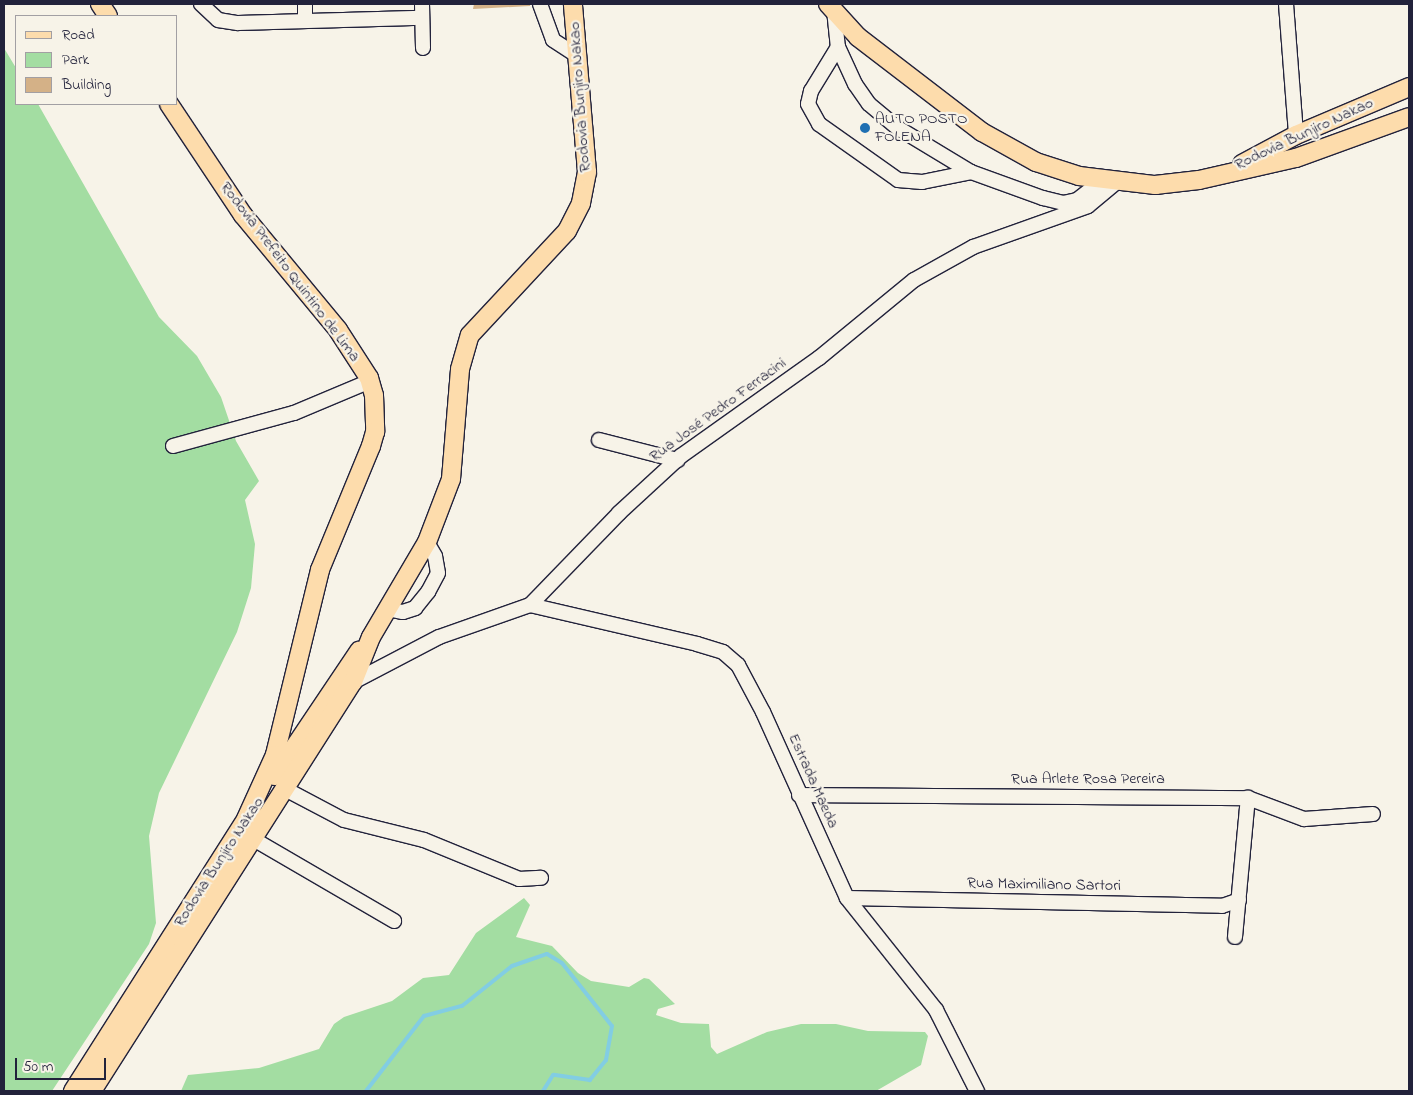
<!DOCTYPE html>
<html>
<head>
<meta charset="utf-8">
<style>
	body { margin:0 }
	#map { position:relative; width:1413px; height:1095px; overflow:hidden; background:#f7f3e8; font-family:"Indie Flower",sans-serif }
	div>[style] { position:absolute }
	[style*='--x'] { left:calc(var(--x)*1px); top:calc(var(--y)*1px); width:calc(var(--w)*1px); rotate:calc(var(--a)*1deg) }
	.green>* { inset:0; background:#a3dda2 }
	.stream>* { height:4px; margin:-2px; padding:0 2px; transform-origin:2px; border-radius:2px; background:#82cde3 }
	.building>* { inset:0; background:#d4b187 }
	.roads { filter:drop-shadow(1px 0 #22223b) drop-shadow(-1px 0 #22223b) drop-shadow(0 1px #22223b) drop-shadow(0 -1px #22223b) }
	.minor>* { height:14px; margin:-7px; padding:0 7px; transform-origin:7px; border-radius:7px; background:#f7f3e8 }
	.major>* { height:18px; margin:-9px; padding:0 9px; transform-origin:9px; border-radius:9px; background:#fddcac }
	.dots>* { width:14px; height:14px; translate:-50% -50%; box-sizing:border-box; border:2px solid #f7f3e8; border-radius:50% }
	span { translate:-50% -50%; white-space:nowrap; text-align:center; line-height:1.15; -webkit-text-stroke:4.5px #f7f3e8; paint-order:stroke }
	.street-label { font-size:16px; color:#22223b }
	.poi-label { font-size:16px; color:#22223b }
	.left { translate:0 -50%; text-align:left }
	.frame { position:absolute; inset:0; border:5px solid #22223b; pointer-events:none }
	.legend { position:absolute; left:15px; top:15px; width:162px; height:90px; box-sizing:border-box; background:#f7f3e8; border:1px solid #a29fa3; margin:0; padding:6px 9px; list-style:none; font-size:15px; color:#22223b }
	.legend li { display:flex; align-items:center; gap:10px; height:25px }
	.legend b { width:25px; border:1px solid #a29fa3 }
	.scale { position:absolute; left:15px; top:1058px; width:91px; height:22px; box-sizing:border-box; border:2px solid #22223b; border-top:0; padding-left:6px; font-size:15px; line-height:18px; white-space:nowrap; color:#22223b; -webkit-text-stroke:4px #f7f3e8; paint-order:stroke }
</style>
</head>
<body>
<div id="map">
	<div class="green">
		<div style="clip-path:polygon(4px 48px,16px 68px,16px 104px,38px 104px,159px 317px,197px 356px,221px 397px,236px 441px,259px 481px,245px 500px,255px 544px,251px 588px,237px 632px,159px 793px,149px 836px,156px 923px,149px 944px,52px 1091px,4px 1091px)"></div>
		<div style="clip-path:polygon(524px 898px,530px 905px,516px 937px,552px 946px,578px 973px,591px 981px,629px 987px,644px 978px,649px 979px,675px 1004px,658px 1009px,656px 1015px,681px 1023px,709px 1024px,711px 1047px,717px 1054px,767px 1032px,801px 1024px,836px 1024px,868px 1031px,925px 1032px,928px 1036px,921px 1065px,876px 1091px,181px 1091px,188px 1075px,259px 1068px,319px 1049px,334px 1024px,344px 1017px,392px 1001px,423px 978px,449px 975px,476px 933px)"></div>
	</div>
	<div class="stream">
		<div style="--x:366;--y:1091;--w:95;--a:-52.3"></div>
		<div style="--x:424;--y:1016;--w:39;--a:-15"></div>
		<div style="--x:462;--y:1006;--w:64;--a:-38.7"></div>
		<div style="--x:512;--y:966;--w:37;--a:-19"></div>
		<div style="--x:547;--y:954;--w:17;--a:31"></div>
		<div style="--x:562;--y:963;--w:80;--a:51.6"></div>
		<div style="--x:612;--y:1026;--w:35;--a:100"></div>
		<div style="--x:606;--y:1060;--w:26;--a:129"></div>
		<div style="--x:590;--y:1080;--w:37;--a:-172"></div>
		<div style="--x:553;--y:1075;--w:19;--a:122"></div>
	</div>
	<div class="building">
		<div style="clip-path:polygon(474px 4px,530px 4px,530px 6px,473px 9px)"></div>
	</div>
	<div class="roads">
		<div class="minor">
			<div style="--x:201;--y:4;--w:23;--a:43"></div>
			<div style="--x:218;--y:20;--w:20;--a:9"></div>
			<div style="--x:238;--y:23;--w:184;--a:-1.6"></div>
			<div style="--x:422;--y:4;--w:44;--a:88.7"></div>
			<div style="--x:540;--y:4;--w:38;--a:70"></div>
			<div style="--x:553;--y:40;--w:27;--a:33"></div>
			<div style="--x:1286;--y:4;--w:131;--a:85.6"></div>
			<div style="--x:834;--y:10;--w:37;--a:84"></div>
			<div style="--x:838;--y:47;--w:41;--a:65.3"></div>
			<div style="--x:855;--y:84;--w:24;--a:55"></div>
			<div style="--x:869;--y:104;--w:38;--a:40"></div>
			<div style="--x:898;--y:128;--w:85;--a:31.1"></div>
			<div style="--x:971;--y:172;--w:77;--a:19.9"></div>
			<div style="--x:1043;--y:198;--w:21;--a:14"></div>
			<div style="--x:1063;--y:203;--w:14;--a:-12"></div>
			<div style="--x:1077;--y:200;--w:33;--a:-38"></div>
			<div style="--x:305;--y:19;--w:15;--a:-90"></div>
			<div style="--x:838;--y:47;--w:52;--a:121.5"></div>
			<div style="--x:811;--y:91;--w:13;--a:103"></div>
			<div style="--x:808;--y:104;--w:23;--a:61"></div>
			<div style="--x:819;--y:124;--w:97;--a:35.3"></div>
			<div style="--x:898;--y:180;--w:24;--a:5"></div>
			<div style="--x:922;--y:182;--w:50;--a:-11.5"></div>
			<div style="--x:599;--y:440;--w:81;--a:14.4"></div>
			<div style="--x:173;--y:446;--w:125;--a:-15.3"></div>
			<div style="--x:294;--y:413;--w:82;--a:-22.8"></div>
			<div style="--x:530;--y:605;--w:171;--a:13.1"></div>
			<div style="--x:697;--y:644;--w:27;--a:17"></div>
			<div style="--x:723;--y:652;--w:20;--a:41"></div>
			<div style="--x:738;--y:665;--w:53;--a:62"></div>
			<div style="--x:763;--y:712;--w:204;--a:65.7"></div>
			<div style="--x:847;--y:898;--w:143;--a:51.5"></div>
			<div style="--x:936;--y:1010;--w:91;--a:63.2"></div>
			<div style="--x:387;--y:609;--w:16;--a:11"></div>
			<div style="--x:403;--y:612;--w:13;--a:-18"></div>
			<div style="--x:415;--y:608;--w:21;--a:-51"></div>
			<div style="--x:428;--y:592;--w:21;--a:-62"></div>
			<div style="--x:438;--y:573;--w:17;--a:-100"></div>
			<div style="--x:435;--y:556;--w:16;--a:-120"></div>
			<div style="--x:353;--y:682;--w:97;--a:-27.6"></div>
			<div style="--x:439;--y:637;--w:96;--a:-19.4"></div>
			<div style="--x:530;--y:605;--w:128;--a:-45.9"></div>
			<div style="--x:619;--y:513;--w:84;--a:-42.6"></div>
			<div style="--x:681;--y:456;--w:169;--a:-35.4"></div>
			<div style="--x:819;--y:358;--w:123;--a:-39.4"></div>
			<div style="--x:914;--y:280;--w:68;--a:-29.2"></div>
			<div style="--x:973;--y:247;--w:122;--a:-19.6"></div>
			<div style="--x:1088;--y:206;--w:38;--a:-40"></div>
			<div style="--x:287;--y:790;--w:64;--a:27.8"></div>
			<div style="--x:344;--y:820;--w:82;--a:14"></div>
			<div style="--x:424;--y:840;--w:103;--a:22.3"></div>
			<div style="--x:519;--y:879;--w:22;--a:-3"></div>
			<div style="--x:799;--y:795;--w:449;--a:0.4"></div>
			<div style="--x:1248;--y:798;--w:60;--a:20.6"></div>
			<div style="--x:1304;--y:819;--w:69;--a:-4.1"></div>
			<div style="--x:255;--y:840;--w:161;--a:30.2"></div>
			<div style="--x:847;--y:898;--w:375;--a:1.2"></div>
			<div style="--x:1222;--y:906;--w:18;--a:-19"></div>
			<div style="--x:1235;--y:937;--w:140;--a:-84.7"></div>
		</div>
		<div class="major">
			<div style="--x:100;--y:4;--w:14;--a:56"></div>
			<div style="--x:828;--y:4;--w:45;--a:47.7"></div>
			<div style="--x:858;--y:37;--w:156;--a:37.5"></div>
			<div style="--x:982;--y:132;--w:62;--a:29.1"></div>
			<div style="--x:1036;--y:162;--w:45;--a:18"></div>
			<div style="--x:1079;--y:176;--w:77;--a:6.8"></div>
			<div style="--x:1155;--y:185;--w:44;--a:-6.5"></div>
			<div style="--x:1199;--y:180;--w:99;--a:-12.8"></div>
			<div style="--x:1296;--y:158;--w:120;--a:-19.9"></div>
			<div style="--x:169;--y:104;--w:133;--a:56.3"></div>
			<div style="--x:243;--y:215;--w:149;--a:50.4"></div>
			<div style="--x:338;--y:330;--w:57;--a:57.1"></div>
			<div style="--x:369;--y:378;--w:18;--a:74"></div>
			<div style="--x:374;--y:395;--w:37;--a:88"></div>
			<div style="--x:375;--y:432;--w:15;--a:106"></div>
			<div style="--x:371;--y:446;--w:134;--a:112.4"></div>
			<div style="--x:320;--y:570;--w:190;--a:103.7"></div>
			<div style="--x:275;--y:755;--w:70;--a:114.4"></div>
			<div style="--x:1242;--y:164;--w:61;--a:-28.2"></div>
			<div style="--x:1296;--y:135;--w:123;--a:-23"></div>
			<div style="--x:275;--y:776;--w:151;--a:-56.1"></div>
			<div style="--x:73;--y:1091;--w:333;--a:-57.5"></div>
			<div style="--x:92;--y:1091;--w:485;--a:-57.5"></div>
			<div style="--x:353;--y:682;--w:48;--a:-68.2"></div>
			<div style="--x:371;--y:637;--w:110;--a:-59.5"></div>
			<div style="--x:427;--y:542;--w:67;--a:-69.1"></div>
			<div style="--x:451;--y:479;--w:110;--a:-85.3"></div>
			<div style="--x:460;--y:369;--w:35;--a:-74"></div>
			<div style="--x:470;--y:335;--w:142;--a:-47"></div>
			<div style="--x:567;--y:231;--w:31;--a:-63"></div>
			<div style="--x:581;--y:203;--w:32;--a:-79"></div>
			<div style="--x:587;--y:172;--w:169;--a:-94.8"></div>
		</div>
	</div>
	<div class="dots">
		<div style="left:865px;top:128px;background:#1f6fb2"></div>
	</div>
	<div class="street-label">
		<span style="left:580px;top:97px;rotate:-94deg">Rodovia Bunjiro Nakao</span>
		<span style="left:1304px;top:134px;rotate:-25deg">Rodovia Bunjiro Nakao</span>
		<span style="left:290px;top:272px;rotate:53deg">Rodovia Prefeito Quintino de Lima</span>
		<span style="left:718px;top:410px;rotate:-36deg">Rua José Pedro Ferracini</span>
		<span style="left:1088px;top:779px">Rua Arlete Rosa Pereira</span>
		<span style="left:813px;top:781px;rotate:66deg">Estrada Maeda</span>
		<span style="left:219px;top:862px;rotate:-57deg">Rodovia Bunjiro Nakao</span>
		<span style="left:1044px;top:885px;rotate:1deg">Rua Maximiliano Sartori</span>
	</div>
	<div class="poi-label">
		<span class="left" style="left:875px;top:128px">AUTO POSTO<br>FOLENA</span>
	</div>
	<div class="frame"></div>
	<ul class="legend">
	<li><b style="height:6px;background:#fddcac"></b>Road</li>
	<li><b style="height:14px;background:#a3dda2"></b>Park</li>
	<li><b style="height:14px;background:#d4b187"></b>Building</li>
	</ul>
	<div class="scale">50 m</div>
</div>
</body>
</html>
